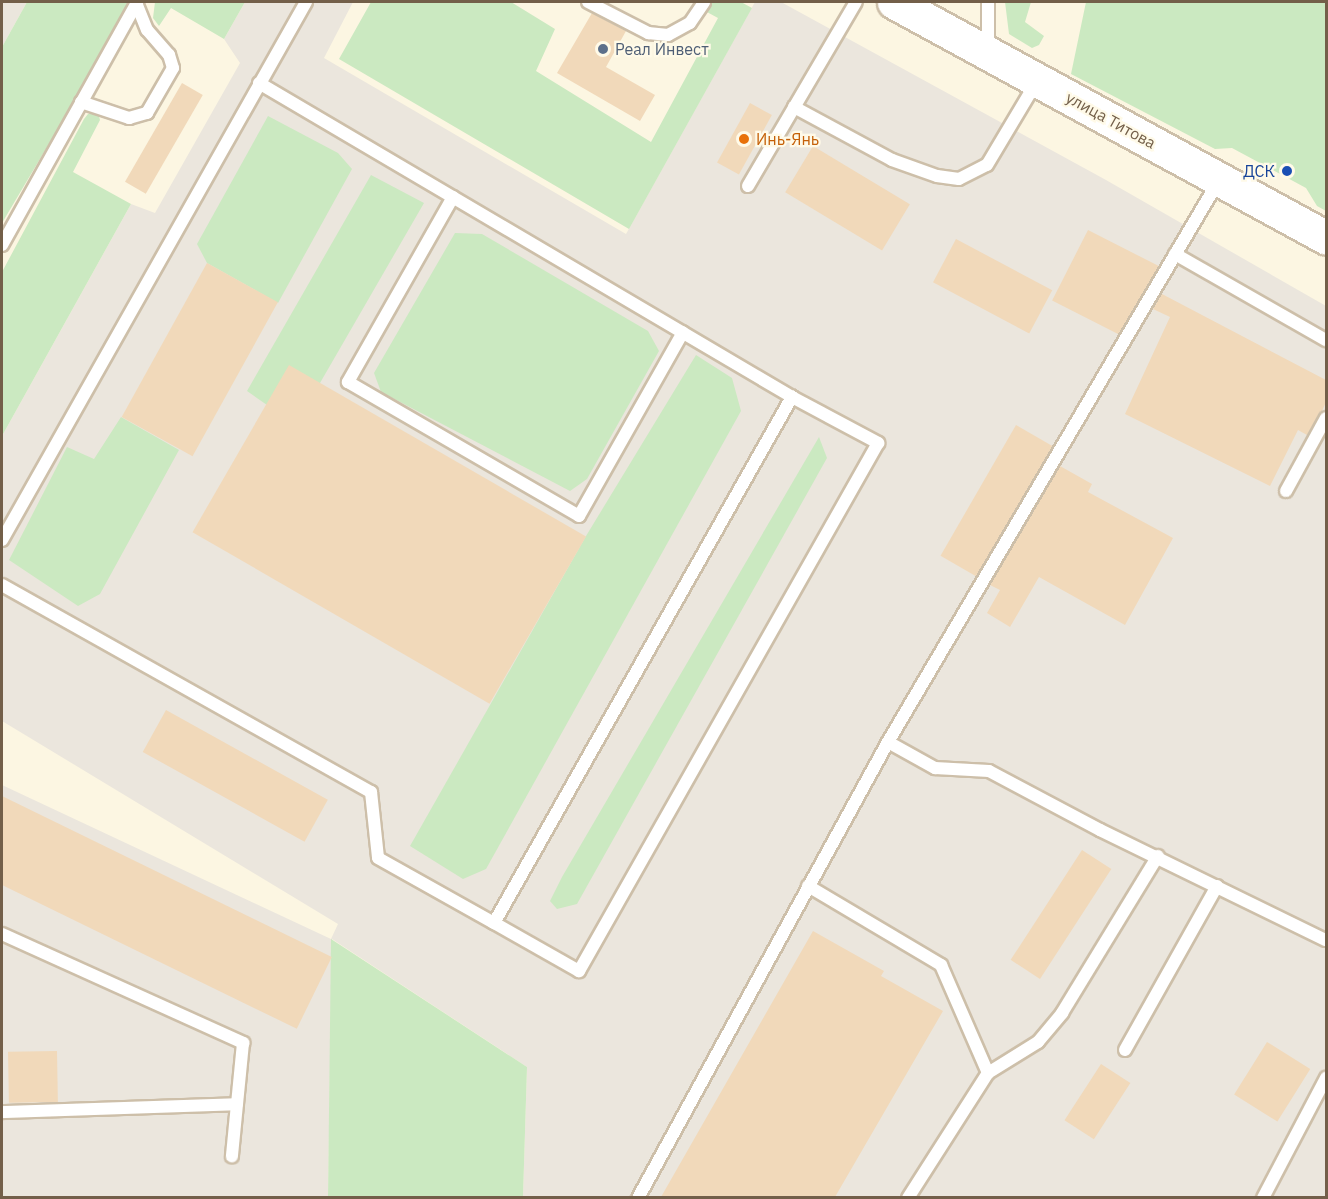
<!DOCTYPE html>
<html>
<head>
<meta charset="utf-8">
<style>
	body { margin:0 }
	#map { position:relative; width:1328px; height:1199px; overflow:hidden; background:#fcf6e2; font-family:"IBM Plex Sans",sans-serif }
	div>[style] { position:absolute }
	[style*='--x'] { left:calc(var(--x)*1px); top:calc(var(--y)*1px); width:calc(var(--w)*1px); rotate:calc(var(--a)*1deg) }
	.industrial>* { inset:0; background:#ebe6dd }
	.green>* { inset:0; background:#cbe9c1 }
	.building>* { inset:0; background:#f1d9ba; transform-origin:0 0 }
	.roads { filter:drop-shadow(2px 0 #cdbfa9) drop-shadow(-2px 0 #cdbfa9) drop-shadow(0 2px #cdbfa9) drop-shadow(0 -2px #cdbfa9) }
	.service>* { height:12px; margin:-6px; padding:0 6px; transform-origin:6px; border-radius:6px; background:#fff }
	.secondary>* { height:33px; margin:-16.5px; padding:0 16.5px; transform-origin:16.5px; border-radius:16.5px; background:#fff }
	.dots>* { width:16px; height:16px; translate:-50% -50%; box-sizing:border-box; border:3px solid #fffae8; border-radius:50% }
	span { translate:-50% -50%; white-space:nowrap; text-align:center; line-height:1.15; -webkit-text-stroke:4.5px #fffae8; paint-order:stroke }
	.service-label { font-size:16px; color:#4e5e75 }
	.left { translate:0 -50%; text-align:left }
	.street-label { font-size:16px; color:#735f49 }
	.food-label { font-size:16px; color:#c56008 }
	.transit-label { font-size:16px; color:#164399 }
	.right { translate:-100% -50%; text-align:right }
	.frame { position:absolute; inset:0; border:3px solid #735f49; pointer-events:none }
</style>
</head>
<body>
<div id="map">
	<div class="industrial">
		<div style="clip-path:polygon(2px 2px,27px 2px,2px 47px)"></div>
		<div style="clip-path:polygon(245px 2px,353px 2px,324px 58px,626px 234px,755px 2px,781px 2px,1106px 180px,1326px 306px,1326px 1197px,523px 1197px,527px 1067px,332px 939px,328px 1197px,2px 1198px,2px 785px,331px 939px,338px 924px,2px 721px,2px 436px,131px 204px,155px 213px,240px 63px,224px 39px)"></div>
	</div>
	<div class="green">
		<div style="clip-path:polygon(27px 2px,133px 2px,2px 223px,2px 47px)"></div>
		<div style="clip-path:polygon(155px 2px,245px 2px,224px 39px,171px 8px,159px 26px,153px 18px)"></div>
		<div style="clip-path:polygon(371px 2px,511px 2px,555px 29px,536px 71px,651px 142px,718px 18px,705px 11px,710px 2px,741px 2px,752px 8px,629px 229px,339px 59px)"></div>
		<div style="clip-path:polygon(1005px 2px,1031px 2px,1025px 22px,1044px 36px,1039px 45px,1032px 48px,1009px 34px)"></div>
		<div style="clip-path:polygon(1086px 2px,1326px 2px,1326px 211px,1317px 206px,1306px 188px,1232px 148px,1215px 149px,1071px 74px)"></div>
		<div style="clip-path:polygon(98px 113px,100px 120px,73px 172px,131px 204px,2px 436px,2px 272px,84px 119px,88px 114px)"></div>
		<div style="clip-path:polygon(268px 116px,338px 153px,352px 169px,278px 303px,207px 263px,197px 244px)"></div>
		<div style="clip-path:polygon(371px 175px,424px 203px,320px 383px,267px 405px,247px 391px)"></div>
		<div style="clip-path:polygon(455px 233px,482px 234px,648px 331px,659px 351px,587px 479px,570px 491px,381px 392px,374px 373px)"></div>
		<div style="clip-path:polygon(696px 355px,732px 378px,741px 411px,486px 869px,463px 879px,410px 846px,586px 536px)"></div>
		<div style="clip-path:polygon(121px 417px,179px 450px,100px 594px,78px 606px,9px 560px,67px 447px,94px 459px)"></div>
		<div style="clip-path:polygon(819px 437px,827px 458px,577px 904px,557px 909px,550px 901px,562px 877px)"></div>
		<div style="clip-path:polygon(331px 939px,527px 1067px,523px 1197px,328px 1197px)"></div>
	</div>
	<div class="building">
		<div style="clip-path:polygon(592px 13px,626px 31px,606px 67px,655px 95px,640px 121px,557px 73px)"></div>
		<div style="left:182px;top:83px;width:24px;height:114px;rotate:30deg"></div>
		<div style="left:750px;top:103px;width:25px;height:68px;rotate:29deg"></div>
		<div style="left:813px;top:146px;width:113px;height:54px;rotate:31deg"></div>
		<div style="left:1088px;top:230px;width:80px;height:79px;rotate:27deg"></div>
		<div style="left:956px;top:239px;width:109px;height:49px;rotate:28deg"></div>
		<div style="left:207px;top:263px;width:81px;height:176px;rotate:29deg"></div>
		<div style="clip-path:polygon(1162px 294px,1326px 380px,1326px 402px,1322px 411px,1307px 435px,1298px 430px,1270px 486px,1125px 414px,1170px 317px,1153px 309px)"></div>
		<div style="left:289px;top:365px;width:343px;height:193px;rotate:30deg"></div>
		<div style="left:1016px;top:425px;width:43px;height:151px;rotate:30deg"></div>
		<div style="clip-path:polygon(1060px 466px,1092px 484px,1088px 492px,1173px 538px,1125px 625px,1039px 577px,1010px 627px,987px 613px,1000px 590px,990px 585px)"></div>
		<div style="left:166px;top:710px;width:185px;height:48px;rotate:29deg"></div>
		<div style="left:2px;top:796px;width:367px;height:80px;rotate:26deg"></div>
		<div style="left:1082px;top:850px;width:35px;height:131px;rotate:33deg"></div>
		<div style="clip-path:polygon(813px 931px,884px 971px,881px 976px,943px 1011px,835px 1197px,661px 1197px)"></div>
		<div style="left:1267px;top:1042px;width:51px;height:62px;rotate:32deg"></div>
		<div style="left:57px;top:1051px;width:51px;height:49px;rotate:89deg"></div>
		<div style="left:1101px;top:1064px;width:35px;height:67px;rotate:33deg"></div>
	</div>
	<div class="roads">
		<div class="service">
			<div style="--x:588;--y:2;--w:68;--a:27.3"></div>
			<div style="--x:648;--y:33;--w:20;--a:6"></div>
			<div style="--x:668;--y:35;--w:25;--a:-29"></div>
			<div style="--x:690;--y:23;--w:25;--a:-56"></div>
			<div style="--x:988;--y:2;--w:49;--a:90"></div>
			<div style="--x:259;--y:83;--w:619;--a:30.5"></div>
			<div style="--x:792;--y:397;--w:98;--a:28.1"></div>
			<div style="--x:878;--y:443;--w:607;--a:119.52"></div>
			<div style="--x:579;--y:971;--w:98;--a:-150.5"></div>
			<div style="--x:81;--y:102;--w:51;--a:18.4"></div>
			<div style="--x:129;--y:118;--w:19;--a:-16"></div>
			<div style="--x:147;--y:113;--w:52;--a:-60"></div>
			<div style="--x:173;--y:68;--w:14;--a:-107"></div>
			<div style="--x:169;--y:55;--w:33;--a:-131"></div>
			<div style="--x:147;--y:30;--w:29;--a:-112"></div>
			<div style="--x:794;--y:107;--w:111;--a:28.4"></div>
			<div style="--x:892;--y:160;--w:48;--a:19.6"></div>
			<div style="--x:937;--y:176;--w:22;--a:8"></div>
			<div style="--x:959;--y:179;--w:31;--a:-27"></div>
			<div style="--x:987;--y:165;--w:98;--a:-59.2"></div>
			<div style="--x:748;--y:186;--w:213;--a:-59.6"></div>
			<div style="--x:453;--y:197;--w:213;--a:119.6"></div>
			<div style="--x:348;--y:382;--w:267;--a:30.1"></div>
			<div style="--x:579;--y:516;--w:211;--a:-60.5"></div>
			<div style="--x:2;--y:245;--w:278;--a:-60.9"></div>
			<div style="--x:1175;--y:254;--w:174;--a:29.7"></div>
			<div style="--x:1286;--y:491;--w:83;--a:-61.3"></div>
			<div style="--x:2;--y:540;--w:618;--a:-60.53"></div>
			<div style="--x:2;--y:585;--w:423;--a:29.3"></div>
			<div style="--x:371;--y:792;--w:66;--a:83.9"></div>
			<div style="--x:378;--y:858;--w:133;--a:29.3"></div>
			<div style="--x:494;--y:923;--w:605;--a:-60.47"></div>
			<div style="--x:888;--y:742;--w:54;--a:29"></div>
			<div style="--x:935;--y:768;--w:54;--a:3.2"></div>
			<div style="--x:989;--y:771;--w:126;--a:28"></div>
			<div style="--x:1100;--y:830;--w:251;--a:26"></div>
			<div style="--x:808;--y:886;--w:155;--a:30.7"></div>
			<div style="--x:941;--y:965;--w:118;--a:66.5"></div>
			<div style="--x:2;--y:934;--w:265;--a:24.3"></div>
			<div style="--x:243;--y:1043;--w:114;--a:95.6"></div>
			<div style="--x:1125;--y:1050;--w:188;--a:-60.7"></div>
			<div style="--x:2;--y:1112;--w:235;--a:-1.9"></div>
			<div style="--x:638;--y:1198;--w:520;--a:-61.27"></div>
			<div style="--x:888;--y:742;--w:652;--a:-59.5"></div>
			<div style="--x:908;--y:1198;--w:148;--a:-57.4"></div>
			<div style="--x:988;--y:1073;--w:59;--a:-31.8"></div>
			<div style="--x:1038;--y:1042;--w:38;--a:-50"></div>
			<div style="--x:1062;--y:1013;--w:184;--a:-58.6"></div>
			<div style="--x:1263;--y:1198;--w:136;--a:-62.3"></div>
		</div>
		<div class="secondary">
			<div style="--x:894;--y:2;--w:492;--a:28.6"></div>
		</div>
	</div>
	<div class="dots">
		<div style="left:603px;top:49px;background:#5c6f8a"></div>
		<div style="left:744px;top:139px;background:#e8710a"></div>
		<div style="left:1287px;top:171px;background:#1a4fb4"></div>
	</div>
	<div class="service-label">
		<span class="left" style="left:615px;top:49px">Реал Инвест</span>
	</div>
	<div class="street-label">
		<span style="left:1111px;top:120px;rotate:29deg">улица Титова</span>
	</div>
	<div class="food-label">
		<span class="left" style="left:756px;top:139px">Инь-Янь</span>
	</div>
	<div class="transit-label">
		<span class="right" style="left:1275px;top:171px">ДСК</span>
	</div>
	<div class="frame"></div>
</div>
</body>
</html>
